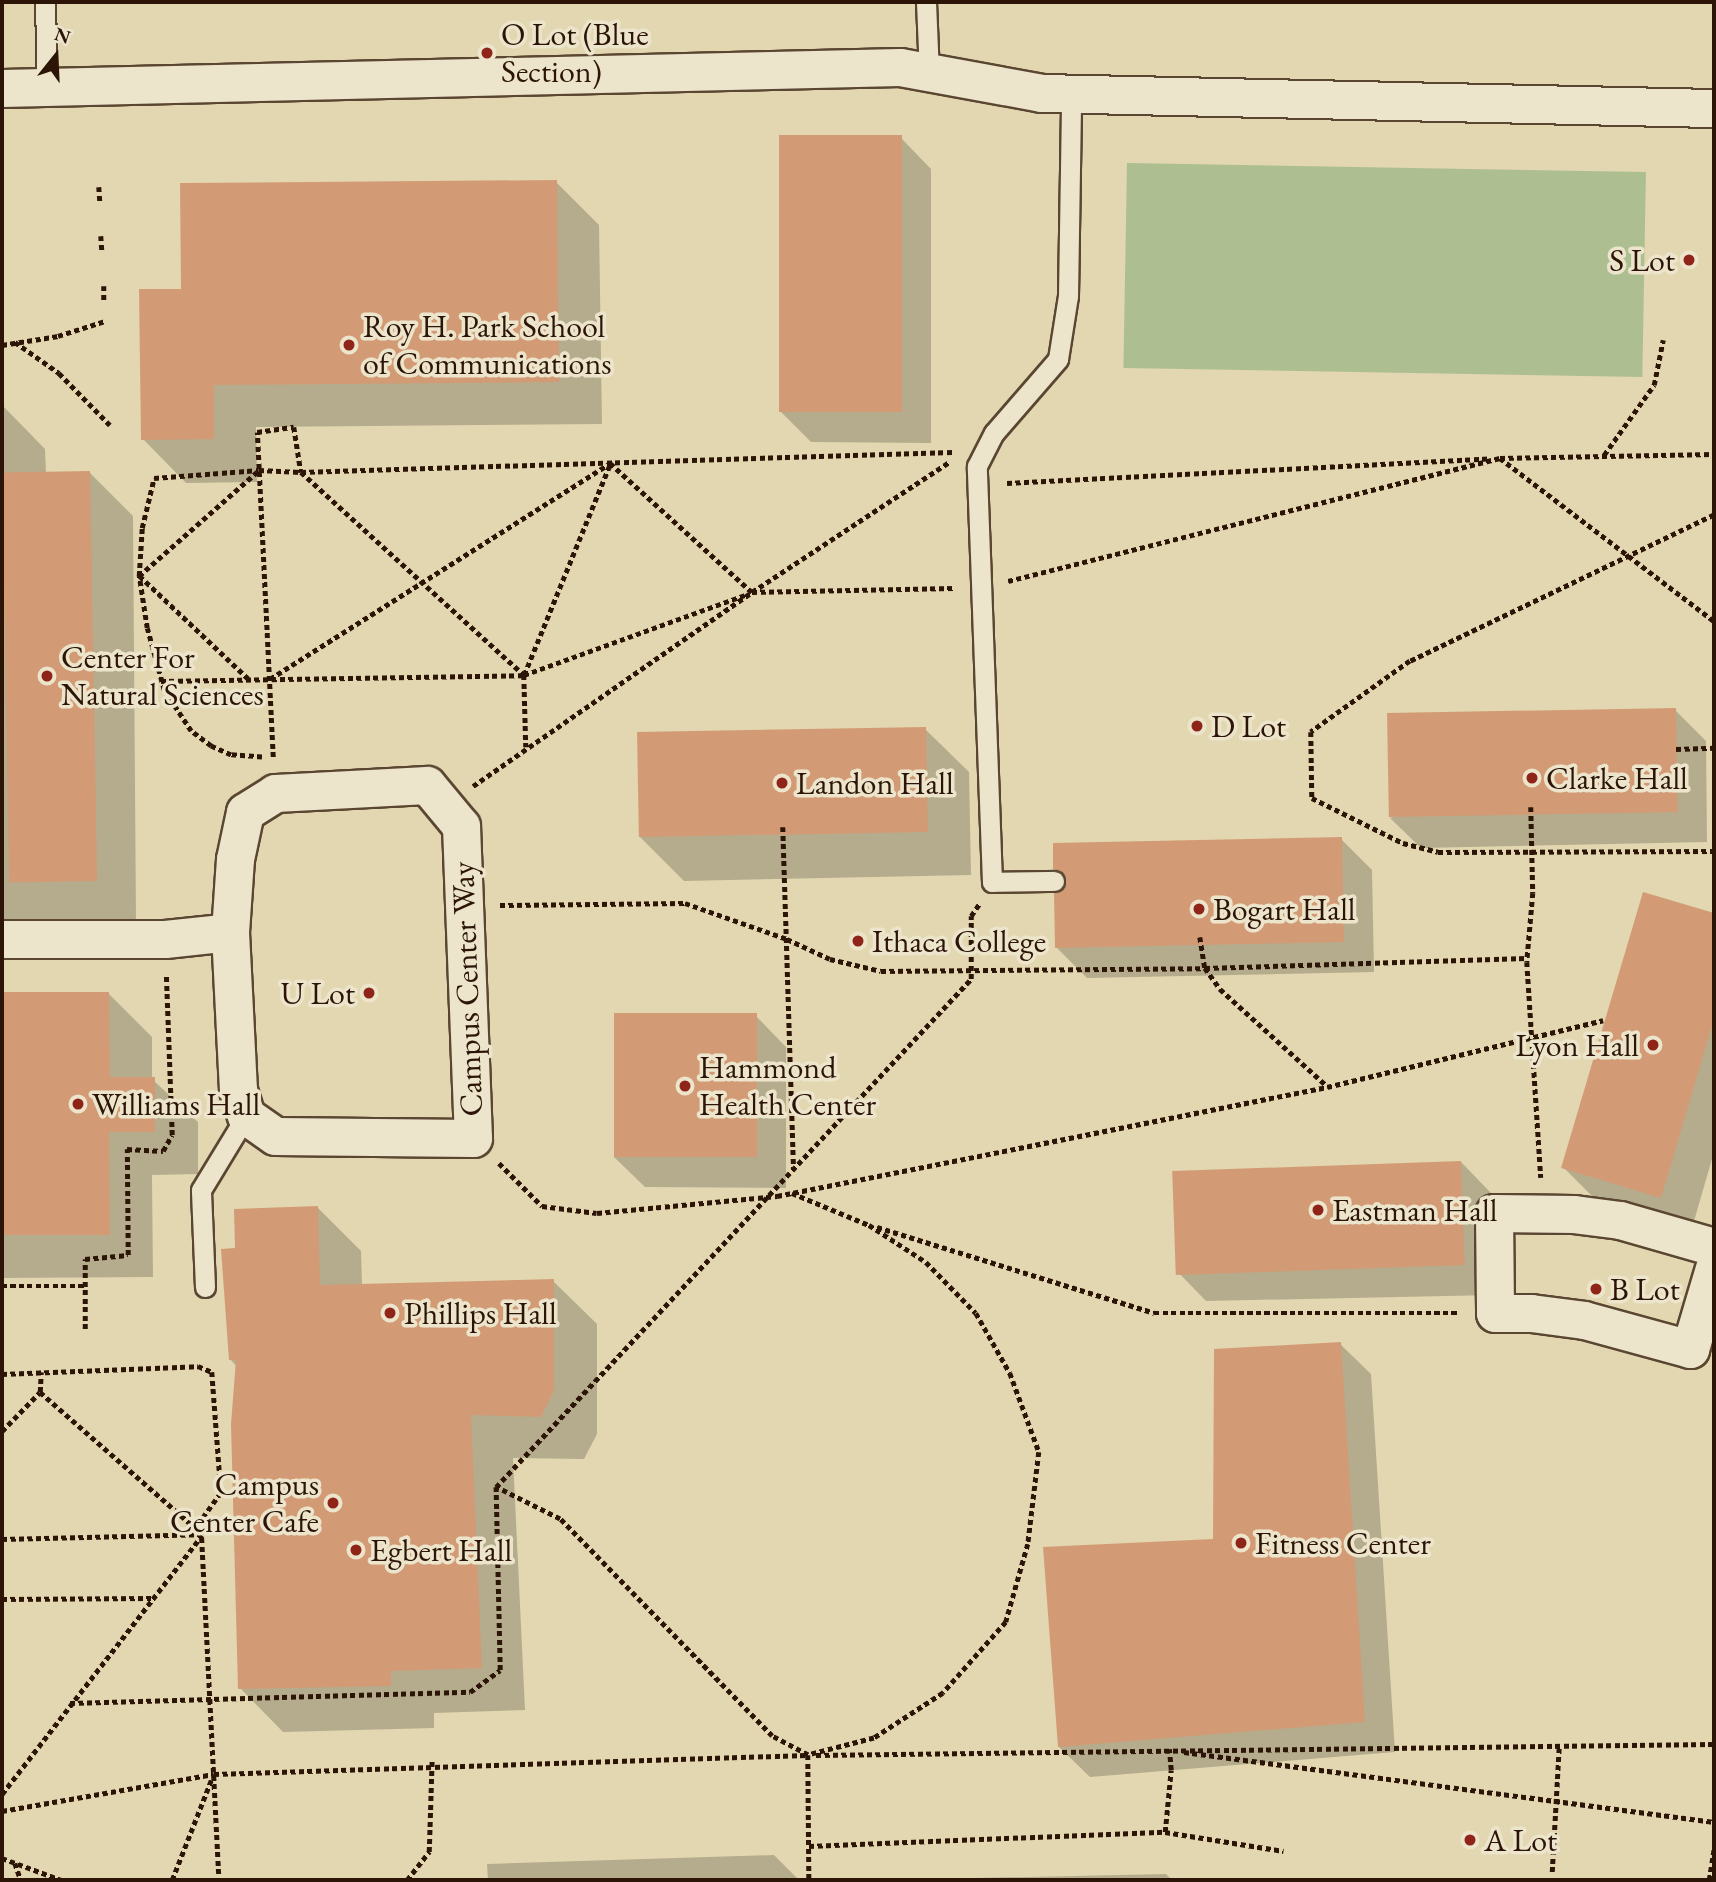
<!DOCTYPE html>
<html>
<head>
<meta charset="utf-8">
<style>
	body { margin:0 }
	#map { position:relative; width:1716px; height:1882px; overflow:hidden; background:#e2d7b0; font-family:"EB Garamond",serif }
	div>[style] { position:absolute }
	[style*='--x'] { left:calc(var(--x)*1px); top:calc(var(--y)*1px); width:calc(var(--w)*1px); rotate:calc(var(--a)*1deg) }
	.green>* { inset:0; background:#adbf90; transform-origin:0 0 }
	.shadow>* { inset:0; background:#0003 }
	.building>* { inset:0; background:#d39b75; transform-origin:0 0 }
	.path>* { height:4.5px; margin-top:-2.25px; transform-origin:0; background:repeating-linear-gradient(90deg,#2c1507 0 5px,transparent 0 8.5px) }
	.roads { filter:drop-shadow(2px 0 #5a4631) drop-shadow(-2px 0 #5a4631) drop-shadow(0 2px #5a4631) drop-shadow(0 -2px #5a4631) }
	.lane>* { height:19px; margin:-9.5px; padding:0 9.5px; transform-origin:9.5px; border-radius:9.5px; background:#ece5cc }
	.street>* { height:37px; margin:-18.5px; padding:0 18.5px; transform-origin:18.5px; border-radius:18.5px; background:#ece5cc }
	.dots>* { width:19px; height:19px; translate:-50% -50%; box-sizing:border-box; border:4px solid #ece5cc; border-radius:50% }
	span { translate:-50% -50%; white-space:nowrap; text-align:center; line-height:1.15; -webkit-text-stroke:7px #ece5cc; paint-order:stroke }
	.poi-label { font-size:32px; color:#2c1507 }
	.left { translate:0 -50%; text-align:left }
	.right { translate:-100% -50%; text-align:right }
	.street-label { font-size:32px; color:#2c1507 }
	.frame { position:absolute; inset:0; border:4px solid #2c1507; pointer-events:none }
	.north { position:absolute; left:21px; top:21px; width:70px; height:70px; -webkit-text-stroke:5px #ece5cc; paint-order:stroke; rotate:18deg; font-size:19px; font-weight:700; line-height:28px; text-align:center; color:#2c1507 }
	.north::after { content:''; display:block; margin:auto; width:24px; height:32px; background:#2c1507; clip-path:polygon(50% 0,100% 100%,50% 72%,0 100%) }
</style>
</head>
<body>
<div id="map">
	<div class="green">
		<div style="left:1127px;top:163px;width:519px;height:205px;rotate:1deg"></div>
	</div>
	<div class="shadow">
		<div style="clip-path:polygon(901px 138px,931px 169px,931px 443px,811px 442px,781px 412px)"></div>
		<div style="clip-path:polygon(556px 182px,599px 225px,602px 424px,256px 427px,257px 482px,186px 483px,143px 439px,183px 291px)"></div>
		<div style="clip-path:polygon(2px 405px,45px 449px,46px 473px,89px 472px,133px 516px,136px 923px,2px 924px)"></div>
		<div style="clip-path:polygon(1675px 710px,1706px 741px,1707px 842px,1421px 848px,1390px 818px)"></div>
		<div style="clip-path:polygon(925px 729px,969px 772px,971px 875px,684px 881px,640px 837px)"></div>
		<div style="clip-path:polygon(1341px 839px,1372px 870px,1374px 972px,1087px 978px,1056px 947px,1068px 881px,1055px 868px)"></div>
		<div style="clip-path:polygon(1645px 894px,1714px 915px,1714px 1152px,1692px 1228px,1594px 1198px,1563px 1167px)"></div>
		<div style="clip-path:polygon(108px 993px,152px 1037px,152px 1079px,198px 1122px,198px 1174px,152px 1175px,153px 1277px,2px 1278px,2px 994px)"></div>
		<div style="clip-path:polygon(756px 1016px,786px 1047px,786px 1188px,645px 1187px,614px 1157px)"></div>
		<div style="clip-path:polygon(1461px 1162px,1491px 1193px,1493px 1295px,1206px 1301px,1176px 1270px)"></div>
		<div style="clip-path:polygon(318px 1208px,361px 1251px,362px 1285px,553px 1281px,597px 1324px,597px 1434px,584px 1459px,513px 1458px,525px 1710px,434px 1713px,434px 1728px,283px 1732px,240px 1688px,237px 1367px,230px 1359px,236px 1249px)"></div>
		<div style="clip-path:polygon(1340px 1344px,1371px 1374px,1395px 1752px,1090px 1777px,1059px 1747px,1215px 1541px)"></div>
		<div style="clip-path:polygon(774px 1855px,799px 1880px,488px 1880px,487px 1864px)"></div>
		<div style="clip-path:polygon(1166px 1874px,1172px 1880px,879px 1880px)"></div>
	</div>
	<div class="building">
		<div style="left:779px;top:135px;width:123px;height:277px"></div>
		<div style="clip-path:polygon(557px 180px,559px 382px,214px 385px,214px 439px,141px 440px,139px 289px,181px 289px,180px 183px)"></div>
		<div style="left:90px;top:471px;width:410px;height:88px;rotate:89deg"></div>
		<div style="left:1676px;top:708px;width:104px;height:289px;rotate:89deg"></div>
		<div style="left:926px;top:727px;width:105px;height:289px;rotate:89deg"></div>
		<div style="clip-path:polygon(1342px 837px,1344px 942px,1055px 948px,1054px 893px,1064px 887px,1066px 880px,1060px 871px,1053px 869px,1053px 843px)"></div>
		<div style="clip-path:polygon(1643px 892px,1714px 913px,1714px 1019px,1661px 1198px,1561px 1168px)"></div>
		<div style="clip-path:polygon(2px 992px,109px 992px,110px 1077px,155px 1077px,155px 1132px,109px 1132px,110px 1235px,2px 1235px)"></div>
		<div style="left:614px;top:1013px;width:143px;height:144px"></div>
		<div style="left:1461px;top:1161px;width:104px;height:289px;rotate:88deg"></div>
		<div style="clip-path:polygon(318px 1206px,320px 1285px,554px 1279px,554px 1390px,541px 1417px,471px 1415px,482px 1668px,391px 1671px,391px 1686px,238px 1689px,231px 1424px,236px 1360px,229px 1360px,221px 1249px,235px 1248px,234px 1209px)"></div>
		<div style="clip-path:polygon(1341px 1342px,1365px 1722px,1058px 1747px,1043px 1547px,1213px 1539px,1214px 1349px)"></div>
	</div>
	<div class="path">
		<div style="--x:99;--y:187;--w:15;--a:86"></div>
		<div style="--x:101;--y:236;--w:16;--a:86"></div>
		<div style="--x:104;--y:286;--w:16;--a:90"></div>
		<div style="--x:15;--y:342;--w:54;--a:35.2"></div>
		<div style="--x:59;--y:373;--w:73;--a:45.6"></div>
		<div style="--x:2;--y:345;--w:57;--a:-9.1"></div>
		<div style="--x:58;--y:336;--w:49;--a:-17.7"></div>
		<div style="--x:1604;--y:455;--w:86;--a:-54.5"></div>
		<div style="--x:1654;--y:385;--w:46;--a:-78.7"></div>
		<div style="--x:1500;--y:458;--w:214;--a:-1.1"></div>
		<div style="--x:610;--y:463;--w:192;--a:42.3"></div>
		<div style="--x:752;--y:592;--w:202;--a:-1.1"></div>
		<div style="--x:1007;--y:483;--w:482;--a:-2.9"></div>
		<div style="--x:1714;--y:515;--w:337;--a:154.3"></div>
		<div style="--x:1410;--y:661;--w:122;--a:144.4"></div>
		<div style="--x:1311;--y:732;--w:66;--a:89.1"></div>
		<div style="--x:1312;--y:798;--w:102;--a:26.3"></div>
		<div style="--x:1403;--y:843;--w:36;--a:14"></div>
		<div style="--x:1438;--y:852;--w:276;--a:-0.2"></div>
		<div style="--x:1008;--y:581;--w:507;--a:-14.04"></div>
		<div style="--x:1500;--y:458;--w:269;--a:37.3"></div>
		<div style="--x:524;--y:675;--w:228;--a:-67.8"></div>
		<div style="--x:248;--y:679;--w:150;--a:-136.6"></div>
		<div style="--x:139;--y:576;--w:159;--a:-41.4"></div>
		<div style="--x:270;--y:679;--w:401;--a:-32.4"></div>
		<div style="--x:161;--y:681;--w:363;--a:-0.9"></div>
		<div style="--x:524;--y:675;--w:235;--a:-19.9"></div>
		<div style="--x:1676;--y:749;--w:38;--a:-2"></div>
		<div style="--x:262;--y:757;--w:31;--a:-176"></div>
		<div style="--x:231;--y:755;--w:22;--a:-156"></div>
		<div style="--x:211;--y:746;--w:25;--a:-143"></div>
		<div style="--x:191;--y:731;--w:49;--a:-123.4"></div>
		<div style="--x:164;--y:690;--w:64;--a:-105.3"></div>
		<div style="--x:147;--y:628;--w:53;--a:-98.7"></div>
		<div style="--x:139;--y:576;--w:48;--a:-86.4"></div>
		<div style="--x:142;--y:528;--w:51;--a:-76.5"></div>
		<div style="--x:154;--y:478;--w:105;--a:-4.4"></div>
		<div style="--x:259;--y:470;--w:42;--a:2.7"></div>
		<div style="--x:301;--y:472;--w:652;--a:-1.76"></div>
		<div style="--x:273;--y:757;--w:325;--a:-92.8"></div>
		<div style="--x:257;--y:432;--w:37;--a:-8"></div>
		<div style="--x:294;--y:427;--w:46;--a:81.2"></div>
		<div style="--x:301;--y:472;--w:302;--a:42.3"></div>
		<div style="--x:524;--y:675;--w:72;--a:88.4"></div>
		<div style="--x:473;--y:786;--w:340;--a:-34.8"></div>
		<div style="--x:752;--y:592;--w:236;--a:-33.4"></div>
		<div style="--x:1531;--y:807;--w:86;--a:88.7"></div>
		<div style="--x:1533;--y:893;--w:69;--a:95"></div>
		<div style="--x:1527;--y:962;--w:216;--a:86.3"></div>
		<div style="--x:783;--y:827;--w:342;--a:88.2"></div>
		<div style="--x:500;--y:905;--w:185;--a:-0.6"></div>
		<div style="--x:685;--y:903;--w:108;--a:19.4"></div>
		<div style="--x:787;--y:939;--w:47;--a:24.9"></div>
		<div style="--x:830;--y:959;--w:52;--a:13.2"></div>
		<div style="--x:881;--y:971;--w:324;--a:-0.5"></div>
		<div style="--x:1205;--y:968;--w:322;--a:-1.8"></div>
		<div style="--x:1200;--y:937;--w:31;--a:81"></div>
		<div style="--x:1205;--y:968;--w:26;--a:54"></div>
		<div style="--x:1220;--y:989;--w:144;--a:42.2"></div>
		<div style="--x:499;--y:1163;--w:61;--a:45"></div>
		<div style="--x:542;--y:1206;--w:55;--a:7.3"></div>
		<div style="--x:597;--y:1213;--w:181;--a:-5.4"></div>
		<div style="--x:777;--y:1196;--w:561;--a:-11.21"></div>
		<div style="--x:1327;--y:1087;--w:284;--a:-13.6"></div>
		<div style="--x:792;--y:1193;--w:83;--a:22.6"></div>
		<div style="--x:869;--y:1225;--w:68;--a:33"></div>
		<div style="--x:926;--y:1262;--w:71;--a:45.6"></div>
		<div style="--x:976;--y:1313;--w:69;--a:60.5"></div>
		<div style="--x:1010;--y:1373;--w:84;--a:69.8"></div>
		<div style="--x:1039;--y:1452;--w:93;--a:96.8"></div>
		<div style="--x:1028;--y:1544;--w:81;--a:105.8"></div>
		<div style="--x:1006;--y:1622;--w:95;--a:131.6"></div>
		<div style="--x:943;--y:1693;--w:82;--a:146.9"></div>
		<div style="--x:874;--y:1738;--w:68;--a:165.6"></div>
		<div style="--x:808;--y:1755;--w:41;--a:-152.2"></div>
		<div style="--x:772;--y:1736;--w:303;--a:-134.3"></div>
		<div style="--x:560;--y:1519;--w:72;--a:-153.4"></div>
		<div style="--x:496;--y:1487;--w:695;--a:-46.92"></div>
		<div style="--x:971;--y:979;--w:63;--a:-90"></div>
		<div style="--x:971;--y:916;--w:14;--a:-56"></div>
		<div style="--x:877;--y:1227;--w:290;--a:17.2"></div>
		<div style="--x:1154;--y:1313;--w:303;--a:0"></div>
		<div style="--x:2;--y:1286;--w:82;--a:0"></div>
		<div style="--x:85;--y:1329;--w:70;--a:-90"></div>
		<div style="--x:85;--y:1259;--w:43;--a:-5.3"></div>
		<div style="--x:128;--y:1255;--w:106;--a:-90.5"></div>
		<div style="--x:127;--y:1149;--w:36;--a:3"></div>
		<div style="--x:163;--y:1151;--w:18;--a:-61"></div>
		<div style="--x:172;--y:1135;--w:160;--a:-92.1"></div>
		<div style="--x:2;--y:1374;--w:196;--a:-2.3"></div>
		<div style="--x:198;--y:1366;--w:15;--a:23"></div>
		<div style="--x:212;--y:1372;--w:121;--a:85.7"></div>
		<div style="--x:221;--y:1493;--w:34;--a:126"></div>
		<div style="--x:201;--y:1521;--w:359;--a:87.1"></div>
		<div style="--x:40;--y:1392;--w:214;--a:41.2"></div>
		<div style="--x:2;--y:1431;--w:54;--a:-45.7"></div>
		<div style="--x:40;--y:1392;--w:20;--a:-87"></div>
		<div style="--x:2;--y:1539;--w:199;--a:-1.4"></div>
		<div style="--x:2;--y:1599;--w:149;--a:-0.4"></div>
		<div style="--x:70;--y:1703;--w:400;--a:-1.6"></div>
		<div style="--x:470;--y:1692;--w:37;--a:-36"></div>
		<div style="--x:500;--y:1670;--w:183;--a:-91.3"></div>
		<div style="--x:1184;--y:1752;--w:535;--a:7.52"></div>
		<div style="--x:808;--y:1755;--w:125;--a:89.5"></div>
		<div style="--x:816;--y:1755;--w:898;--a:-0.7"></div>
		<div style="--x:2;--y:1794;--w:327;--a:-52.3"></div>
		<div style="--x:2;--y:1811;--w:215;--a:-9.9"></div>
		<div style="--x:214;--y:1774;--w:593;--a:-1.84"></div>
		<div style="--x:1165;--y:1832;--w:62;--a:-84.5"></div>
		<div style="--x:1171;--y:1770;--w:21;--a:-95"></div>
		<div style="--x:809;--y:1846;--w:356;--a:-2.3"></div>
		<div style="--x:1165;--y:1832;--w:120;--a:9.1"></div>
		<div style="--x:2;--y:1858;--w:63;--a:20.4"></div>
		<div style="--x:15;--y:1863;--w:18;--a:71"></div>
		<div style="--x:1552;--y:1872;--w:126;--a:-86.8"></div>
		<div style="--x:172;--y:1880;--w:110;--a:-68.6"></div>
		<div style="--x:407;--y:1880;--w:36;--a:-52"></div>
		<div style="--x:429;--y:1852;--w:93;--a:-88.2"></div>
		<div style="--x:1709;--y:1880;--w:31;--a:-81"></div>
	</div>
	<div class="roads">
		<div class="lane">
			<div style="--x:45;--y:2;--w:86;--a:88.7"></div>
			<div style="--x:926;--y:2;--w:71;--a:87.6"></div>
			<div style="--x:1054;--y:881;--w:62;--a:179.1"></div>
			<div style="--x:992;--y:882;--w:416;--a:-92.1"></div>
			<div style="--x:977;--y:466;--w:37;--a:-63"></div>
			<div style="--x:994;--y:433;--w:98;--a:-49.1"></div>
			<div style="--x:1058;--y:359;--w:64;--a:-81"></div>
			<div style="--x:1068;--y:296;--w:202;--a:-89.1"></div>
			<div style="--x:205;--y:1287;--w:97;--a:-92.4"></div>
			<div style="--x:201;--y:1190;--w:87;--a:-58.7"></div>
		</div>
		<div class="street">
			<div style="--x:2;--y:88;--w:898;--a:-1.34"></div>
			<div style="--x:900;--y:67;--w:143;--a:10.4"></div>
			<div style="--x:1041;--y:93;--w:673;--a:1.28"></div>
			<div style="--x:427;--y:785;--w:53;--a:50.3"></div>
			<div style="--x:461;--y:826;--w:312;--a:87.8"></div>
			<div style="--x:473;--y:1138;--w:198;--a:-179.4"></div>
			<div style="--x:275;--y:1136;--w:35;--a:-145"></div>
			<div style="--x:246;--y:1116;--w:27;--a:-107"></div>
			<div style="--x:238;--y:1090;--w:158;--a:-92.9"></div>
			<div style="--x:230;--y:932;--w:73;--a:-86.1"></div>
			<div style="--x:235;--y:859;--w:48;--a:-78"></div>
			<div style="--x:245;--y:812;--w:36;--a:-32"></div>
			<div style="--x:275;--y:793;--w:152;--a:-3"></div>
			<div style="--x:2;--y:939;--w:163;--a:0"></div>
			<div style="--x:165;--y:939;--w:65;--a:-6.1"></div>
			<div style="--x:1714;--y:1247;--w:98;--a:-164"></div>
			<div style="--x:1620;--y:1220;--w:46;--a:-172.6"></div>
			<div style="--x:1574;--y:1214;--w:80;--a:-179.3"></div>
			<div style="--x:1494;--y:1213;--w:100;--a:89.4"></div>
			<div style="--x:1495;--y:1313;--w:36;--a:0"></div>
			<div style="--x:1531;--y:1313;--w:53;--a:7.5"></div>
			<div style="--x:1584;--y:1320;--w:110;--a:15.3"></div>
			<div style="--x:1690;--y:1349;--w:84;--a:-73.5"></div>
		</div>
	</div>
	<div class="dots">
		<div style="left:487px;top:53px;background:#8f2418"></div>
		<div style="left:1689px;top:260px;background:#8f2418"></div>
		<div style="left:349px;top:345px;background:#8f2418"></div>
		<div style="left:47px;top:676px;background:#8f2418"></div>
		<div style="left:1197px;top:726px;background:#8f2418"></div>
		<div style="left:1532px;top:778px;background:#8f2418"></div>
		<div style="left:782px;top:783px;background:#8f2418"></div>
		<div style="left:1199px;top:909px;background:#8f2418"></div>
		<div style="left:858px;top:941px;background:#8f2418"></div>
		<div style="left:369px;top:993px;background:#8f2418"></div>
		<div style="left:1653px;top:1045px;background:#8f2418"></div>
		<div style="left:685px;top:1086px;background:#8f2418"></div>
		<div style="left:78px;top:1104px;background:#8f2418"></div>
		<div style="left:1318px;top:1210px;background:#8f2418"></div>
		<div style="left:1596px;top:1289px;background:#8f2418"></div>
		<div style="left:390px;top:1313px;background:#8f2418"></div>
		<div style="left:333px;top:1503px;background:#8f2418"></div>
		<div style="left:1241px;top:1543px;background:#8f2418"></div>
		<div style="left:356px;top:1550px;background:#8f2418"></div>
		<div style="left:1470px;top:1840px;background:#8f2418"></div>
	</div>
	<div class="poi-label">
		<span class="left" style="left:501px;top:53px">O Lot (Blue<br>Section)</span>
		<span class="right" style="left:1675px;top:260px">S Lot</span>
		<span class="left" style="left:363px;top:345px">Roy H. Park School<br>of Communications</span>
		<span class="left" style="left:61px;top:676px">Center For<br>Natural Sciences</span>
		<span class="left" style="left:1211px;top:726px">D Lot</span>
		<span class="left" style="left:1546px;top:778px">Clarke Hall</span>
		<span class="left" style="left:796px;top:783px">Landon Hall</span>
		<span class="left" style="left:1213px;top:909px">Bogart Hall</span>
		<span class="left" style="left:872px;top:941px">Ithaca College</span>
		<span class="right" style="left:355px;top:993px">U Lot</span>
		<span class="right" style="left:1639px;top:1045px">Lyon Hall</span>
		<span class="left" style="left:699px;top:1086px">Hammond<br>Health Center</span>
		<span class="left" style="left:92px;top:1104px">Williams Hall</span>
		<span class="left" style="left:1332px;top:1210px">Eastman Hall</span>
		<span class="left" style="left:1610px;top:1289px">B Lot</span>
		<span class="left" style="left:404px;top:1313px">Phillips Hall</span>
		<span class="right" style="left:319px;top:1503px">Campus<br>Center Cafe</span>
		<span class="left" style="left:1255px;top:1543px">Fitness Center</span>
		<span class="left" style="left:370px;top:1550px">Egbert Hall</span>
		<span class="left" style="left:1484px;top:1840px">A Lot</span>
	</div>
	<div class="street-label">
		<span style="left:467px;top:989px;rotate:-92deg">Campus Center Way</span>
	</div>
	<div class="frame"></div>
	<div class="north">N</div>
</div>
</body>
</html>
